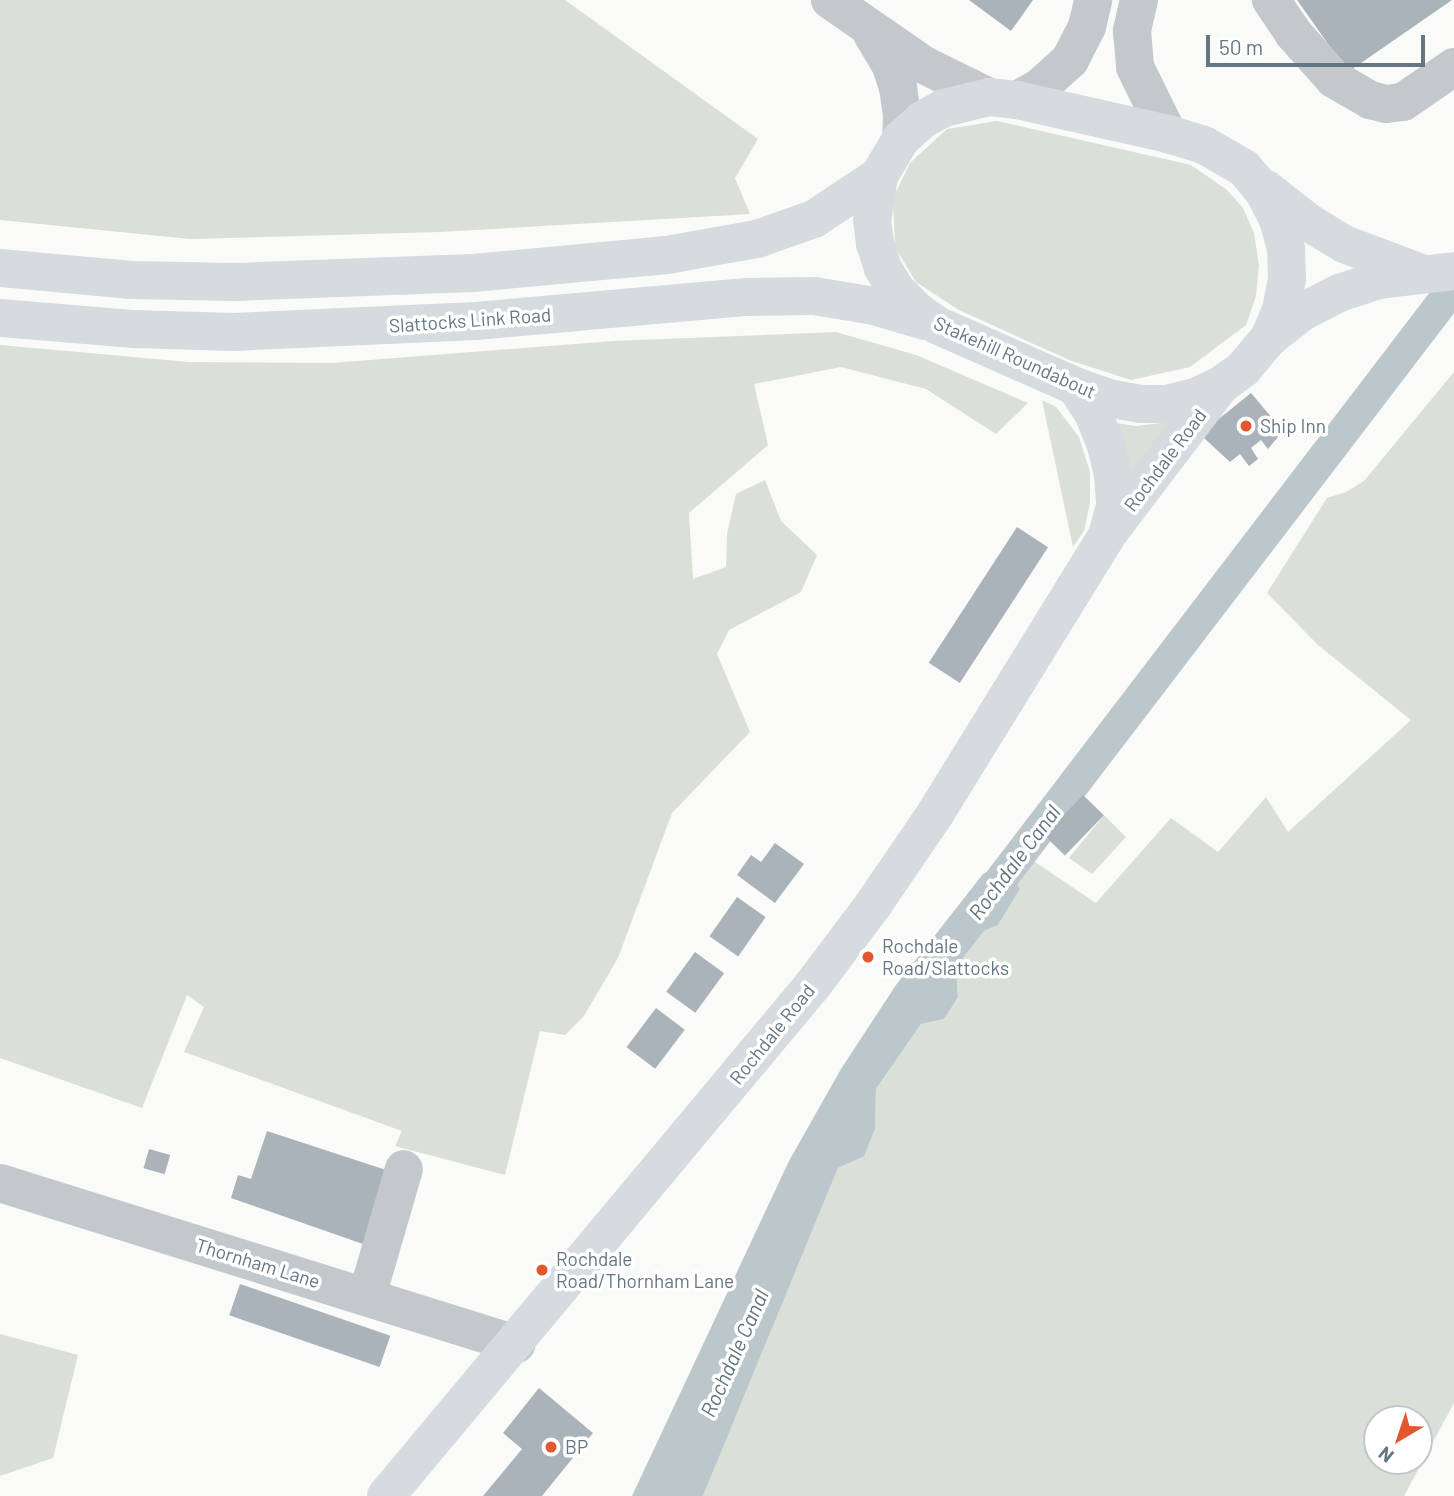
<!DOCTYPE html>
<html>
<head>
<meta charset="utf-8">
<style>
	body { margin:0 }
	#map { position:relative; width:1454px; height:1496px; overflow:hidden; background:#fafaf8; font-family:Barlow,sans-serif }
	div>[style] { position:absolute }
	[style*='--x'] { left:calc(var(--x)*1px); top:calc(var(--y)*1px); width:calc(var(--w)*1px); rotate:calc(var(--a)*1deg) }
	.green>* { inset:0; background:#dadfd7 }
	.water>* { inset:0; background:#bbc7cb }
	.canal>* { height:32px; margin:-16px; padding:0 16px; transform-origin:16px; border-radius:16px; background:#bbc7cb }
	.building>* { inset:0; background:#aab3b9; transform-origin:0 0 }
	.minor>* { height:38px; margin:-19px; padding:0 19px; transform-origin:19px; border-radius:19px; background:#c3c8cc }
	.major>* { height:38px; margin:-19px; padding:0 19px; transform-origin:19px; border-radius:19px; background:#d6dbdf }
	.highway>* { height:38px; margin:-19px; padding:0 19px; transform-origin:19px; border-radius:19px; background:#d6dbdf }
	.dots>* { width:19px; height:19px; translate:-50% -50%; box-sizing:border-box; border:4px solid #fff; border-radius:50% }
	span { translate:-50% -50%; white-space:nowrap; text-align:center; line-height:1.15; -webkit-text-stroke:7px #fff; paint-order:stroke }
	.street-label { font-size:19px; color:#657683 }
	.poi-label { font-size:19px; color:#657683 }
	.left { translate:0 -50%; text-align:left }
	.water-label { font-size:21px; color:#60757c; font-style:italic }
	.north { position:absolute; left:1363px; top:1405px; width:70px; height:70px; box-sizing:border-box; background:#fff; border:2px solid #c1c8cd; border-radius:50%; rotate:219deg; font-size:19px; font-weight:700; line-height:28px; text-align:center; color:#657683 }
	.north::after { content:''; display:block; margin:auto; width:24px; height:32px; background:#e4572e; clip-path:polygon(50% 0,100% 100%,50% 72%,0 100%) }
	.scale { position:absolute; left:1206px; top:35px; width:219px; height:32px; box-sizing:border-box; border:4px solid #657683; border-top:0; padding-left:9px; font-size:21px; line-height:24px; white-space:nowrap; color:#657683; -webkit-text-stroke:5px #fff; paint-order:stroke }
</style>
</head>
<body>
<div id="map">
	<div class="green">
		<div style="clip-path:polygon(0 0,565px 0,758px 139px,735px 178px,750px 214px,439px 232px,190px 239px,0 220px)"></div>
		<div style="clip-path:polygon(997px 121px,1191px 165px,1227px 190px,1243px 208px,1254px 233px,1259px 265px,1256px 296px,1246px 325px,1190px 367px,1131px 380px,1069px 360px,959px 310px,916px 282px,895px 247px,893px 198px,910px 163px,947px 129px)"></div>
		<div style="clip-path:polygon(836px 332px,916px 355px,1028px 403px,996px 434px,926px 389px,841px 367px,754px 384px,768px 445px,689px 513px,693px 579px,726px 567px,727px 534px,736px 494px,765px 480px,781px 521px,817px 555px,801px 592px,729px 630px,717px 654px,750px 732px,672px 813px,618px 958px,584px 1016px,565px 1035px,540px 1031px,505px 1175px,395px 1146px,402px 1131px,184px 1052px,204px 1007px,187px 995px,142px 1108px,0 1058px,0 345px,189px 362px,332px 363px,613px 341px)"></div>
		<div style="clip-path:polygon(evenodd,1454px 372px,1454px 1403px,1404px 1496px,703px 1496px,838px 1168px,864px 1155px,875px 1129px,876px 1089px,921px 1024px,944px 1019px,958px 999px,956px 967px,984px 931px,998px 925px,1020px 889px,1014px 879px,1029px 858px,1096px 903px,1171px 818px,1218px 852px,1266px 797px,1288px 832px,1411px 720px,1318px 645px,1267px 593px,1327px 498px,1346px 492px,1364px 481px,1454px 372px,1377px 1419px,1419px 1419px,1419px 1461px,1377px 1461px,1377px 1419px)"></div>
		<div style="clip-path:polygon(1042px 400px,1056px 407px,1079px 437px,1090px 472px,1090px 503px,1084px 531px,1073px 547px)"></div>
		<div style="clip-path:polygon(1110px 422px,1136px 426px,1170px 422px,1132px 486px)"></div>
		<div style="clip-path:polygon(1104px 815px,1126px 837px,1092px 874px,1069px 858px)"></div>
		<div style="clip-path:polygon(0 1334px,78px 1355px,53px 1458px,0 1476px)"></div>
	</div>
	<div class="water">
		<div style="clip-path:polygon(1015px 846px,1029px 858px,1014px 879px,1020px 889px,998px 925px,984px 931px,956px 967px,958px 998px,944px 1019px,921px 1024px,876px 1089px,875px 1129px,864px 1156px,838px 1168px,703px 1496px,632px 1496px,789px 1161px,841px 1069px,896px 985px,983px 874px,1003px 863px)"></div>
	</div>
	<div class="canal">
		<div style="--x:996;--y:886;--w:754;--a:-52.6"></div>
	</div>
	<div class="building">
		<div style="clip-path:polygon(969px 0,1033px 0,1011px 31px)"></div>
		<div style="clip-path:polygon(1297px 0,1452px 0,1348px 72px)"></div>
		<div style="clip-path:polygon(1251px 393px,1283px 431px,1268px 449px,1261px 440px,1251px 448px,1258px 459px,1249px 466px,1240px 454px,1230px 462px,1204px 438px,1215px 422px)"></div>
		<div style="left:1017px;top:527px;width:37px;height:162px;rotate:33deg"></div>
		<div style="left:1083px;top:795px;width:29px;height:56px;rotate:44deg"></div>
		<div style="clip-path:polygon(775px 843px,804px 864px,775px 903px,737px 875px,751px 855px,761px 862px)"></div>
		<div style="left:737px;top:897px;width:35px;height:48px;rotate:35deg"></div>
		<div style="left:695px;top:952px;width:36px;height:49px;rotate:36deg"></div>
		<div style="left:656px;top:1008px;width:36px;height:49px;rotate:37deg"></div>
		<div style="clip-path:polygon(267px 1131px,386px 1170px,363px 1244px,231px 1198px,238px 1175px,251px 1179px)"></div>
		<div style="left:149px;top:1149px;width:22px;height:20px;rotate:16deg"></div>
		<div style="left:240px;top:1284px;width:159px;height:33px;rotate:19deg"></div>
		<div style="clip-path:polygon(539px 1388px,593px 1433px,542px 1496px,483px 1496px,522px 1449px,503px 1433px)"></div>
	</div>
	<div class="minor">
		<div style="--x:830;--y:0;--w:114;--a:34.7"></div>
		<div style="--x:924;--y:65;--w:72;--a:26.2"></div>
		<div style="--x:1139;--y:0;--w:32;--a:103"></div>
		<div style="--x:1132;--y:31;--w:36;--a:85"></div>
		<div style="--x:1135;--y:67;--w:75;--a:63.8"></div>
		<div style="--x:1271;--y:0;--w:40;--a:56"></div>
		<div style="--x:1293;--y:33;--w:62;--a:48.3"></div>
		<div style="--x:1334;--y:79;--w:42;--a:30.3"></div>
		<div style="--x:1370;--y:100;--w:16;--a:14"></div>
		<div style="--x:1386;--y:104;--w:17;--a:-7"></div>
		<div style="--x:1403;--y:102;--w:62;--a:-34.5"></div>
		<div style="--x:872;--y:34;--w:37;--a:59"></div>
		<div style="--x:891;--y:66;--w:22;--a:72"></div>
		<div style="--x:898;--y:87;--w:28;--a:82"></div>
		<div style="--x:902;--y:115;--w:24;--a:92"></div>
		<div style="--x:1017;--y:100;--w:25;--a:-29"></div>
		<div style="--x:1039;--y:88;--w:42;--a:-42.1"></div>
		<div style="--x:1070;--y:60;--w:37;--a:-63"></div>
		<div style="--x:1087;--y:27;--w:28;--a:-77"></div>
		<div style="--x:0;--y:1183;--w:541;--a:17.33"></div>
		<div style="--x:367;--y:1296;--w:132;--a:-73.8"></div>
	</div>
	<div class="major">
		<div style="--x:989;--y:97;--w:28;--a:6"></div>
		<div style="--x:1017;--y:100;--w:155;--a:12.7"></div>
		<div style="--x:1168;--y:134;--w:38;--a:17"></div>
		<div style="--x:1204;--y:145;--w:46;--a:29.9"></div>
		<div style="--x:1244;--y:168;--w:31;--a:50"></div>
		<div style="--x:1264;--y:192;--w:30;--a:63"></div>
		<div style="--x:1278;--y:219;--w:31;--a:75"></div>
		<div style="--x:1286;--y:249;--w:30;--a:88"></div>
		<div style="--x:1287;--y:279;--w:32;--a:101"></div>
		<div style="--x:1281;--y:310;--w:30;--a:113"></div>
		<div style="--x:1269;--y:338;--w:40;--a:130"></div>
		<div style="--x:1243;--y:369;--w:27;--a:144"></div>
		<div style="--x:1221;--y:385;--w:29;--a:155"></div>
		<div style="--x:1195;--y:397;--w:30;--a:166"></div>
		<div style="--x:1166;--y:404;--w:25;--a:180"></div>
		<div style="--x:1141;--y:404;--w:29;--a:-170"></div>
		<div style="--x:1112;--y:399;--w:39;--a:-161"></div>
		<div style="--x:1075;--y:386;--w:151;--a:-156.2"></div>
		<div style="--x:937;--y:325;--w:24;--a:-145"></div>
		<div style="--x:917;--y:311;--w:30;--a:-135"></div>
		<div style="--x:896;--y:290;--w:26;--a:-121"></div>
		<div style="--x:883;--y:268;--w:25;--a:-108"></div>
		<div style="--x:875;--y:244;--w:23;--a:-97"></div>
		<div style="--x:872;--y:221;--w:46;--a:-81.2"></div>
		<div style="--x:879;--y:176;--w:43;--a:-59.3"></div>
		<div style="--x:901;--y:139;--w:28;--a:-42"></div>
		<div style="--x:922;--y:120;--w:25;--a:-29"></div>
		<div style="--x:944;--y:108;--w:46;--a:-13.7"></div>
		<div style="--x:1266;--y:189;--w:53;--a:38.2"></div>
		<div style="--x:1308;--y:222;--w:42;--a:31.4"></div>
		<div style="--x:1344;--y:244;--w:82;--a:20.6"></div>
		<div style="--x:757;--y:239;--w:60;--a:-19.3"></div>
		<div style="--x:814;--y:219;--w:78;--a:-33.5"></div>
		<div style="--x:814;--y:296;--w:61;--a:9.5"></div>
		<div style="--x:874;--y:306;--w:53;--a:16.4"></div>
		<div style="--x:1269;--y:338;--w:42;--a:-38.2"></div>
		<div style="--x:1302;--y:312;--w:42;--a:-27.2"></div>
		<div style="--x:1339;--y:293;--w:42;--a:-18"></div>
		<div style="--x:1379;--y:280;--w:76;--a:-6.8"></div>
		<div style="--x:1075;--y:386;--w:32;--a:56"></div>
		<div style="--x:1093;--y:413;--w:31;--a:68"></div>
		<div style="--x:1105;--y:442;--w:33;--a:76"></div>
		<div style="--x:1113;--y:474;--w:32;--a:86"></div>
		<div style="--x:1115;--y:506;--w:30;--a:105"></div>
		<div style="--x:386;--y:1496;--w:665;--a:-50.13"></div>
		<div style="--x:812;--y:986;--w:101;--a:-53"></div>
		<div style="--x:873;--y:905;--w:110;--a:-55.7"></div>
		<div style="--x:935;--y:814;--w:328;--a:-58.3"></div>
		<div style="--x:1107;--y:535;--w:188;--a:-52.8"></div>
	</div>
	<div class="highway">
		<div style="--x:0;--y:268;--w:132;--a:5.2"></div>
		<div style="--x:131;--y:280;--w:105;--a:1.1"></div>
		<div style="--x:236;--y:282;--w:237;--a:-2.2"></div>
		<div style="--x:473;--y:273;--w:195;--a:-5.3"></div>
		<div style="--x:667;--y:255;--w:91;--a:-10.1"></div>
		<div style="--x:0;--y:318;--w:135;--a:4.7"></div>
		<div style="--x:135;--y:329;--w:99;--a:1.7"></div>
		<div style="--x:234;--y:332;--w:242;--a:-2.6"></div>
		<div style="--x:476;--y:321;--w:272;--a:-5.1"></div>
		<div style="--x:747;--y:297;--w:67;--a:-0.9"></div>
	</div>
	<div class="dots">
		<div style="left:1246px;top:426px;background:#e4572e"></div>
		<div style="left:868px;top:957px;background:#e4572e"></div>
		<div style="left:542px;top:1270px;background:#e4572e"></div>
		<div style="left:551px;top:1447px;background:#e4572e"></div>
	</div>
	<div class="street-label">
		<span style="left:470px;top:320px;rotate:-4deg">Slattocks Link Road</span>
		<span style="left:1015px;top:357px;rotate:24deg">Stakehill Roundabout</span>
		<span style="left:1165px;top:460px;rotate:-53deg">Rochdale Road</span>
		<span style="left:772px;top:1034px;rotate:-51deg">Rochdale Road</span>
		<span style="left:258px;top:1263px;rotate:17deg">Thornham Lane</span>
	</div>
	<div class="poi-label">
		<span class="left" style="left:1260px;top:426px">Ship Inn</span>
		<span class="left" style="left:882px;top:957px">Rochdale<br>Road/Slattocks</span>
		<span class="left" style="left:556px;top:1270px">Rochdale<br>Road/Thornham Lane</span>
		<span class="left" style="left:565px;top:1447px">BP</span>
	</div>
	<div class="water-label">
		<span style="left:1014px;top:862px;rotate:-53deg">Rochdale Canal</span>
		<span style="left:734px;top:1353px;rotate:-66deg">Rochdale Canal</span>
	</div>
	<div class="north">N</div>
	<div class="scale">50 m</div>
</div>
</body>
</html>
